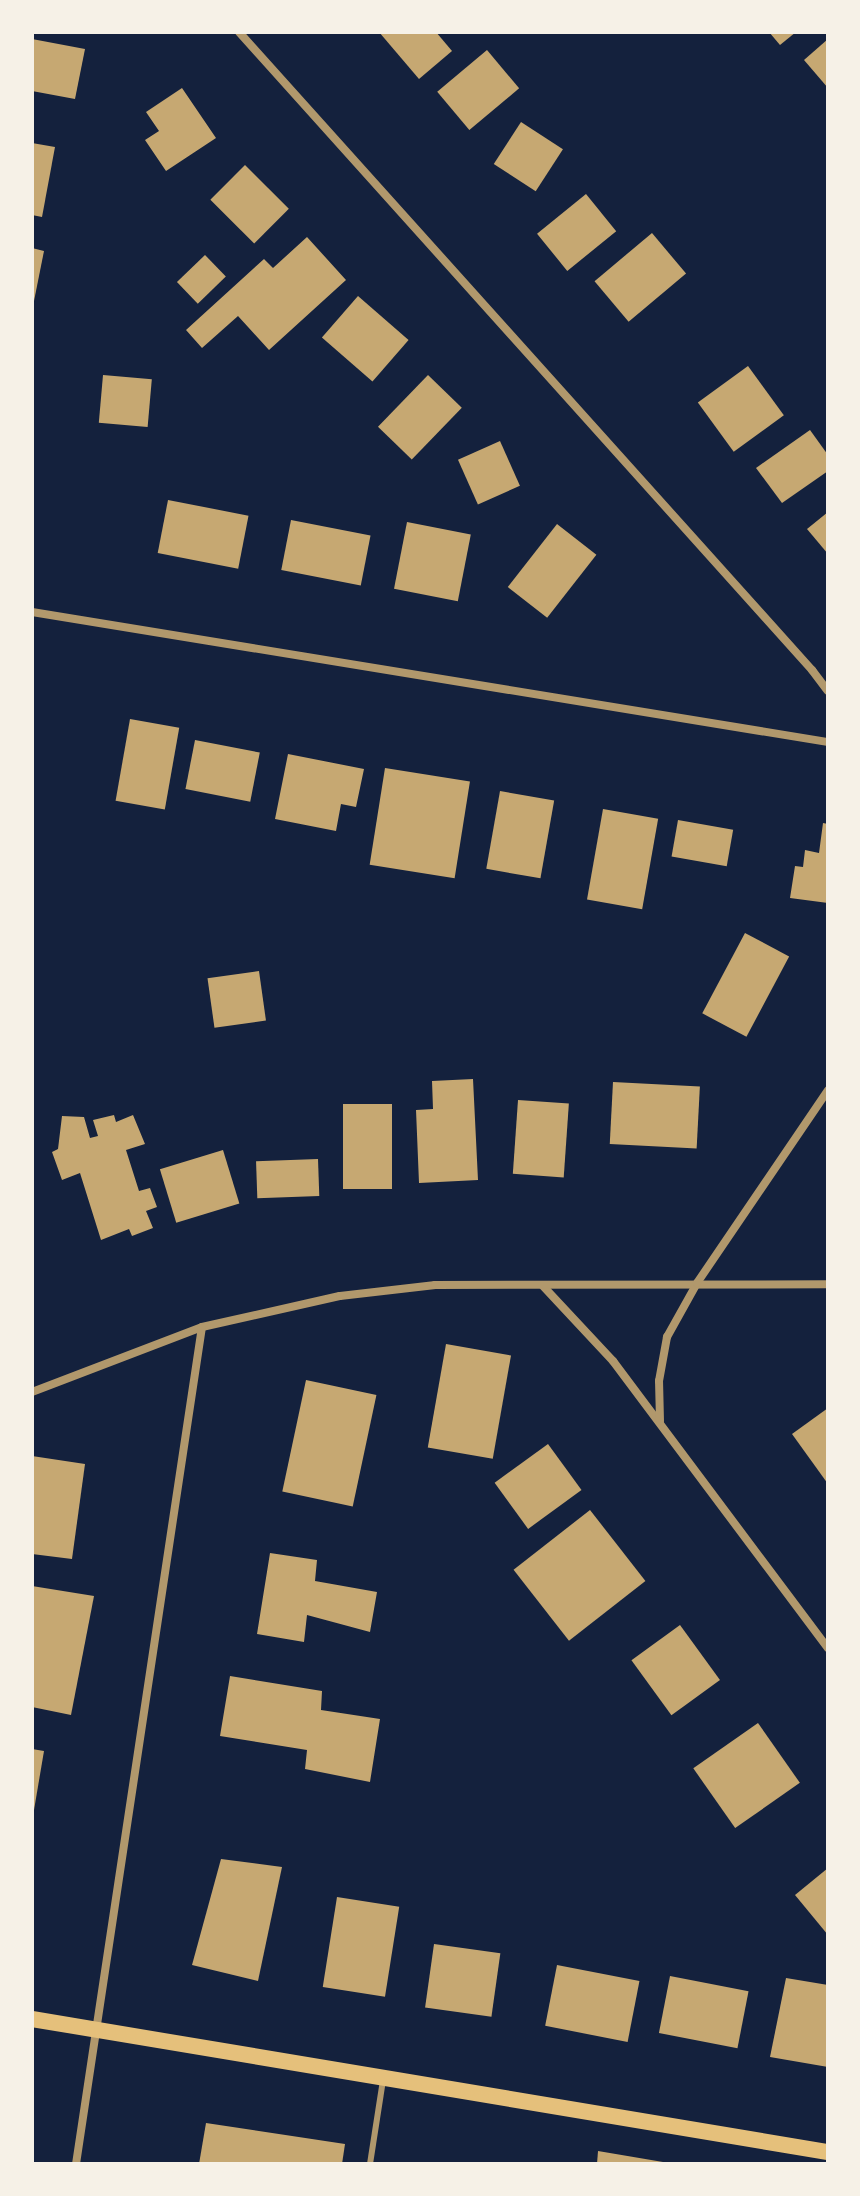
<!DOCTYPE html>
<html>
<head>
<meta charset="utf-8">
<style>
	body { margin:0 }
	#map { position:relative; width:860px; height:2196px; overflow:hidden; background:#14213d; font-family:Overpass,sans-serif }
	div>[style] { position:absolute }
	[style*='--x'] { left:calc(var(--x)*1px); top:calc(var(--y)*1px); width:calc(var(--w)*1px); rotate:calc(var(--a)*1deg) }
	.building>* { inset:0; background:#c6a872; transform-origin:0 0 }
	.service>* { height:6px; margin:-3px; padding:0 3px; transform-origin:3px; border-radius:3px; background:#b1986c }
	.minor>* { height:8px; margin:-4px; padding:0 4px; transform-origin:4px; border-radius:4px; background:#b1986c }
	.secondary>* { height:16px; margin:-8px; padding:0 8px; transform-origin:8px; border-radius:8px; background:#e5c07b }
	span { translate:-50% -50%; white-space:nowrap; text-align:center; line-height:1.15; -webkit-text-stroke:7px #f6f1e7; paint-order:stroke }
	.frame { position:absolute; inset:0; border:34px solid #f6f1e7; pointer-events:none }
</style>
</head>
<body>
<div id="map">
	<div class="building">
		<div style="clip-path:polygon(379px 32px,436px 32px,452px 51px,419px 79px)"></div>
		<div style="clip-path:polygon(769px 32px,796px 32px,780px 45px)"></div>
		<div style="clip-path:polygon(32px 39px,85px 49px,75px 99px,32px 91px)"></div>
		<div style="clip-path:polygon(828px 39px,828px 88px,804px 60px)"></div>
		<div style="left:487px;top:50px;width:50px;height:65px;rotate:50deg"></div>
		<div style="clip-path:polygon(182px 88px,216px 138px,166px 171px,145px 140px,159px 131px,146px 112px)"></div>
		<div style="left:521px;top:122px;width:50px;height:50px;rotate:33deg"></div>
		<div style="clip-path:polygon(32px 143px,55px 147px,42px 217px,32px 215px)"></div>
		<div style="left:245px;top:165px;width:62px;height:49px;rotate:45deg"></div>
		<div style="left:586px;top:194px;width:48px;height:63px;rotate:51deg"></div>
		<div style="left:652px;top:233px;width:53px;height:75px;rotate:50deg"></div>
		<div style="clip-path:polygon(307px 237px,346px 280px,269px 350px,238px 316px,202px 348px,186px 330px,264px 259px,273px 268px)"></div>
		<div style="clip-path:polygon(32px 248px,44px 251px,33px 306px,32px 306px)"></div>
		<div style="left:205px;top:255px;width:30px;height:39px;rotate:46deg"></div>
		<div style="left:358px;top:296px;width:67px;height:55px;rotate:41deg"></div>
		<div style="left:748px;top:366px;width:61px;height:62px;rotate:54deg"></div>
		<div style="left:103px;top:375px;width:49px;height:48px;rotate:5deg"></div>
		<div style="left:428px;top:375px;width:47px;height:72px;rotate:44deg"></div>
		<div style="clip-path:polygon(810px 430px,828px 455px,828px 471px,782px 503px,756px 468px)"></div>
		<div style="left:500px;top:441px;width:49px;height:46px;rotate:66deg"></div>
		<div style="left:168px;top:500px;width:82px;height:54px;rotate:11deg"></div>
		<div style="clip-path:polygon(828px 512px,828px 554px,807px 529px)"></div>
		<div style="left:291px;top:520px;width:81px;height:51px;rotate:11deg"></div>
		<div style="left:407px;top:522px;width:65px;height:68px;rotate:11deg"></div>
		<div style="left:557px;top:524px;width:50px;height:80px;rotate:38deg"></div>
		<div style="left:130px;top:719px;width:50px;height:83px;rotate:10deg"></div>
		<div style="left:195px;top:740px;width:66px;height:50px;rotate:11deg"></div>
		<div style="clip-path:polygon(288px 754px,364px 769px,356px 807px,341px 804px,336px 831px,275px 819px)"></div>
		<div style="left:385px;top:768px;width:86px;height:98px;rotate:9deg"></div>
		<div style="left:500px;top:791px;width:55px;height:79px;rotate:10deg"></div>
		<div style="left:603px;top:809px;width:56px;height:92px;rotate:10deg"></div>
		<div style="left:678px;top:820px;width:56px;height:37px;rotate:10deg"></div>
		<div style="clip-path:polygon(823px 823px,828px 824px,828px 903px,790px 898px,795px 866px,803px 867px,805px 850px,819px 853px)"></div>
		<div style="left:745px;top:933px;width:50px;height:91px;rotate:28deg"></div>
		<div style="left:259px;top:971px;width:50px;height:52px;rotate:82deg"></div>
		<div style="clip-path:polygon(473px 1079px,478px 1180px,419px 1183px,416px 1110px,433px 1109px,432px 1081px)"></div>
		<div style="left:613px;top:1082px;width:87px;height:62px;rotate:3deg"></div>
		<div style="left:518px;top:1100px;width:51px;height:74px;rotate:4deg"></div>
		<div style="left:343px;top:1104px;width:49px;height:85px"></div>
		<div style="clip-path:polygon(114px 1115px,116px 1122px,133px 1115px,145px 1144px,126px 1150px,139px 1191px,150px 1188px,157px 1207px,146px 1211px,153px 1228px,132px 1236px,129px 1229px,101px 1240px,80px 1173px,62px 1180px,52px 1152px,58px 1149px,62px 1116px,84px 1117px,90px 1138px,98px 1136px,93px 1120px)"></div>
		<div style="left:223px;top:1150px;width:56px;height:66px;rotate:73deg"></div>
		<div style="left:318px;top:1159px;width:37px;height:62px;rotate:88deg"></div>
		<div style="left:446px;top:1344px;width:66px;height:105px;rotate:10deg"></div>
		<div style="left:306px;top:1380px;width:72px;height:114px;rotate:12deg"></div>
		<div style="clip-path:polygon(828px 1408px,828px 1484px,792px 1434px)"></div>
		<div style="left:548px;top:1444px;width:57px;height:66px;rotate:54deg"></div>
		<div style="clip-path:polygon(32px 1456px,85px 1464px,72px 1559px,32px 1554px)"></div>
		<div style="left:590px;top:1510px;width:90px;height:97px;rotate:52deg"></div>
		<div style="clip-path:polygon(270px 1553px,317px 1560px,315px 1581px,377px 1592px,370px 1632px,307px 1615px,304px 1642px,257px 1634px)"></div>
		<div style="clip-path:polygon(32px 1586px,94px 1596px,71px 1715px,32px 1707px)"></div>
		<div style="left:680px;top:1625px;width:68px;height:60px;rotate:54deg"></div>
		<div style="clip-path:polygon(230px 1676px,322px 1691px,321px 1710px,380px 1719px,370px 1782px,305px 1769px,307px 1750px,220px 1736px)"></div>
		<div style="left:758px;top:1723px;width:73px;height:79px;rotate:55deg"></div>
		<div style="clip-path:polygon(32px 1749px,44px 1751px,34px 1810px,32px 1810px)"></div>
		<div style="clip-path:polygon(221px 1859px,282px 1867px,258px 1981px,192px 1965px)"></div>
		<div style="clip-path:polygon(828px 1868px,828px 1935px,795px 1895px)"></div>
		<div style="left:337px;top:1897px;width:63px;height:91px;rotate:9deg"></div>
		<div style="left:434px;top:1944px;width:67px;height:64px;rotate:8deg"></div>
		<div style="left:557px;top:1965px;width:84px;height:62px;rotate:11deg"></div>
		<div style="left:670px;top:1976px;width:80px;height:58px;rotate:11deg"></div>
		<div style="clip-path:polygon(786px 1978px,828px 1985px,828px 2067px,770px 2057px)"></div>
		<div style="clip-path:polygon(206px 2123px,345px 2144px,342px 2164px,199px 2164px)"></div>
		<div style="clip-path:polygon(598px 2151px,663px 2162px,663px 2164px,597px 2164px)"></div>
	</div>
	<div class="service">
		<div style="--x:370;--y:2164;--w:85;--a:-81.2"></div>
	</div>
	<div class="minor">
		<div style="--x:239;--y:32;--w:858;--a:48.07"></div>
		<div style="--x:812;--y:670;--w:26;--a:53"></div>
		<div style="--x:32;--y:612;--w:807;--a:9.28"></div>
		<div style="--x:543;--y:1286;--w:103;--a:47"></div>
		<div style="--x:613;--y:1361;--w:359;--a:53.2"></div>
		<div style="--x:32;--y:1392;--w:182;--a:-20.9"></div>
		<div style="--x:202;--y:1327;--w:141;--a:-12.7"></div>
		<div style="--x:340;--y:1296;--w:96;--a:-6.6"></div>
		<div style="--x:435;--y:1285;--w:393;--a:-0.1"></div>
		<div style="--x:660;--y:1421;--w:40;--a:-91.4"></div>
		<div style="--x:659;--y:1381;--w:45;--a:-79.7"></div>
		<div style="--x:667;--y:1337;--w:62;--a:-60.9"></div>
		<div style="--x:697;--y:1283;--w:233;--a:-55.8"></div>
		<div style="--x:76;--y:2164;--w:846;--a:-81.44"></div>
	</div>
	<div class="secondary">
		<div style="--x:32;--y:2019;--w:807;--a:9.49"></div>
	</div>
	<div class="frame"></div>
</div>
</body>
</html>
